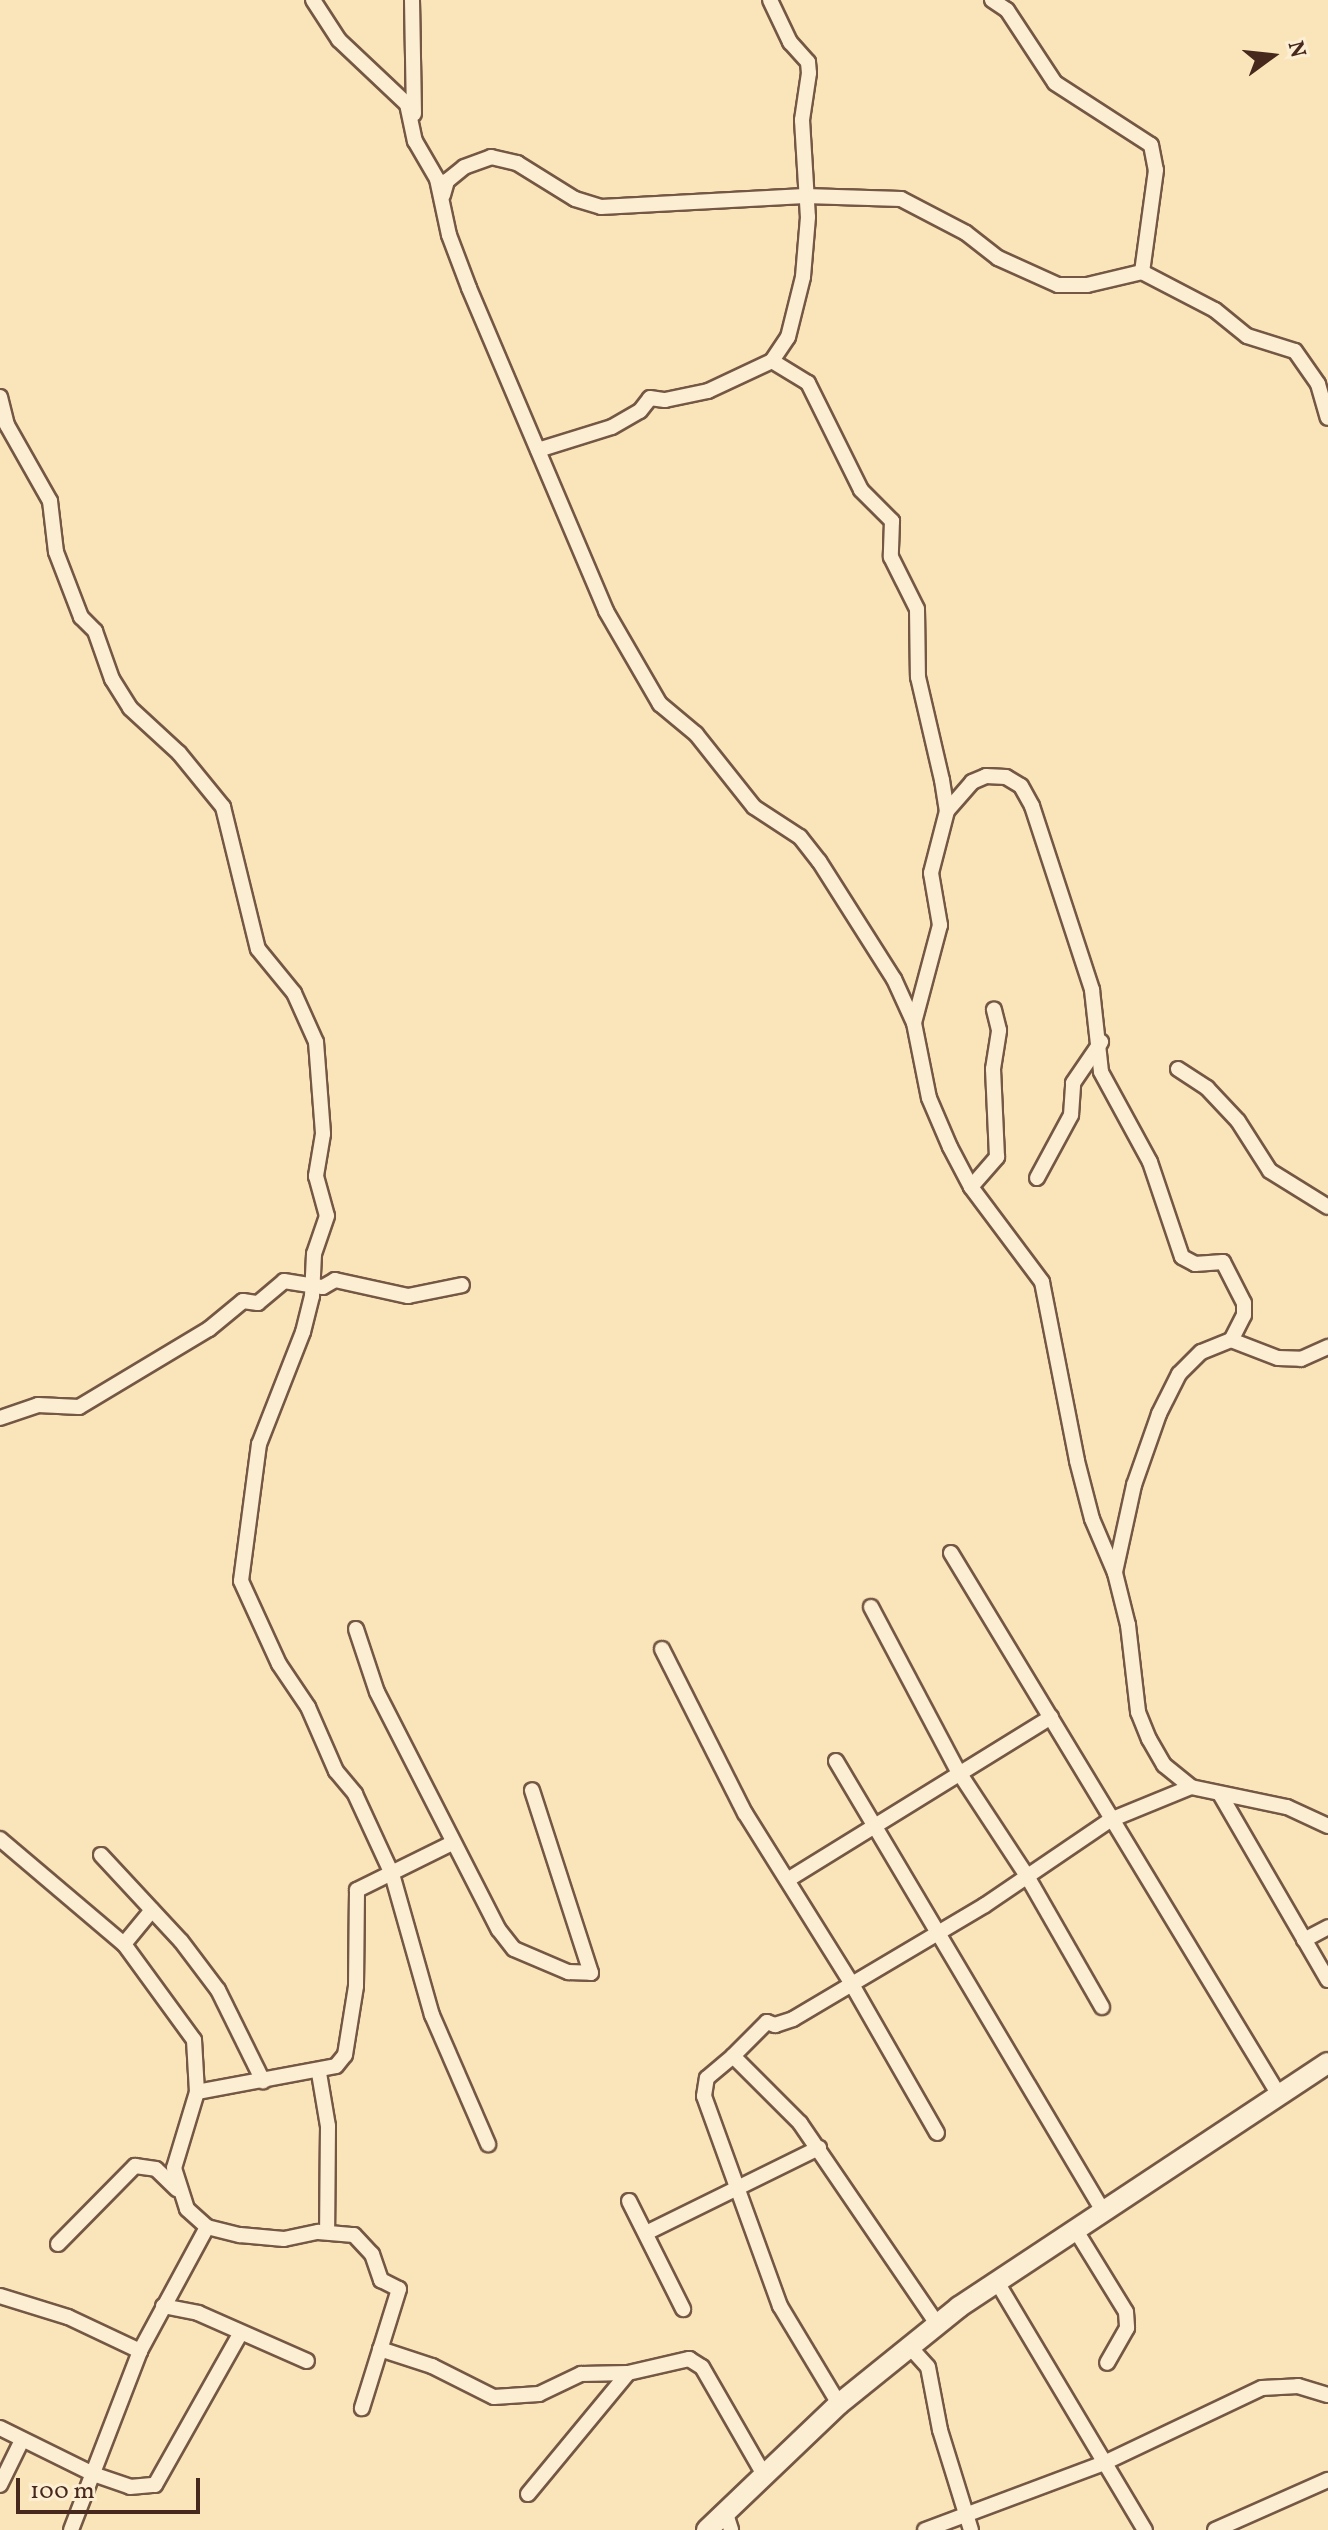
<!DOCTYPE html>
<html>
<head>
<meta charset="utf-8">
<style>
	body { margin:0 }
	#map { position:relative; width:1328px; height:2530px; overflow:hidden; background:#fae5ba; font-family:Vollkorn,serif }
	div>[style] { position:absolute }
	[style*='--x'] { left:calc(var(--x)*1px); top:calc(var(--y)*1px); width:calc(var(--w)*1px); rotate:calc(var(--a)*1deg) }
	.roads { filter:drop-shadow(2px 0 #745744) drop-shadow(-2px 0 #745744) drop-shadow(0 2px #745744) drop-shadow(0 -2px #745744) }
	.minor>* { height:14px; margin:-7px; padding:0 7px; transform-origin:7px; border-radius:7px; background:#fceed2 }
	.secondary>* { height:20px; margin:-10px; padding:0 10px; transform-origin:10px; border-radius:10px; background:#fceed2 }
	span { translate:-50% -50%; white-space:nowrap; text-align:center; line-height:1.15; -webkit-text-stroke:8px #fceed2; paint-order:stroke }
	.north { position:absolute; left:1232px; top:16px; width:80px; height:80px; -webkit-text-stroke:6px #fceed2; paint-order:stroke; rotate:75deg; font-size:22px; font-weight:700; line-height:32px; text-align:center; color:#47281c }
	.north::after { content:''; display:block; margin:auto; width:28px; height:36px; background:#47281c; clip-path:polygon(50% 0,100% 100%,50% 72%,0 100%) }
	.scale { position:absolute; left:16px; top:2478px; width:184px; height:36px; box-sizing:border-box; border:4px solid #47281c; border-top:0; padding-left:10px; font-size:24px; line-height:28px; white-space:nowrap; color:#47281c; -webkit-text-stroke:6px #fceed2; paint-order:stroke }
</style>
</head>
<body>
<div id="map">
	<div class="roads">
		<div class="minor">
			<div style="--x:313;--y:0;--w:48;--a:57"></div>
			<div style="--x:339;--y:40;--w:93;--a:43.3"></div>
			<div style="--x:407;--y:104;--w:38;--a:78"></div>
			<div style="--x:415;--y:141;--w:44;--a:59.9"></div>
			<div style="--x:437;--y:179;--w:57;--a:77.9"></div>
			<div style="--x:449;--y:235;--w:57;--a:69.3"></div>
			<div style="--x:469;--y:288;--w:351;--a:67"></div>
			<div style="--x:606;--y:611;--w:108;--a:59.9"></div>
			<div style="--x:660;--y:704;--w:47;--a:39.8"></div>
			<div style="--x:696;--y:734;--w:93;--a:51.5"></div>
			<div style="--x:754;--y:807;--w:55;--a:33.1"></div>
			<div style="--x:800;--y:837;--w:31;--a:52"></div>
			<div style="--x:819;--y:861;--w:140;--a:57.6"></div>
			<div style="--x:894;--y:979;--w:48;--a:65.6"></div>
			<div style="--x:914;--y:1023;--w:76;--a:78.7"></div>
			<div style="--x:929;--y:1098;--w:53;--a:66.8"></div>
			<div style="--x:950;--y:1147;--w:45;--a:62.3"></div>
			<div style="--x:971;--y:1187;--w:119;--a:53.2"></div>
			<div style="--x:1042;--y:1282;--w:182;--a:78.9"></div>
			<div style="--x:1077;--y:1461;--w:60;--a:75.5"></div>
			<div style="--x:1092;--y:1519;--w:59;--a:66.9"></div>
			<div style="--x:1115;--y:1573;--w:54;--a:76"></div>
			<div style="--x:1128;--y:1625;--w:88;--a:83.4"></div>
			<div style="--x:1138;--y:1712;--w:29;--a:68"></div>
			<div style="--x:1149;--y:1739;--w:30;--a:60"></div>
			<div style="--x:1164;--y:1765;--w:35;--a:39"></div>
			<div style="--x:1191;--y:1787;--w:98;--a:11.8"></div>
			<div style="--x:1287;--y:1807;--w:45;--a:24.9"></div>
			<div style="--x:412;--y:0;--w:114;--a:89"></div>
			<div style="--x:770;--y:0;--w:47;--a:64.5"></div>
			<div style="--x:790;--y:42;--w:27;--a:48"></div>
			<div style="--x:808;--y:62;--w:11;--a:85"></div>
			<div style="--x:809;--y:73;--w:48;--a:98.5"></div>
			<div style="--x:802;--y:120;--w:97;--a:86.5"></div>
			<div style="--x:808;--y:217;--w:60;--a:94.8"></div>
			<div style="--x:803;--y:277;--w:62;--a:104"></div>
			<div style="--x:788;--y:337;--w:29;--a:124"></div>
			<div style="--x:772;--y:361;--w:42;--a:31.4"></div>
			<div style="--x:808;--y:383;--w:119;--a:63.6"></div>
			<div style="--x:861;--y:490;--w:44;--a:45"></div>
			<div style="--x:892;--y:521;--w:36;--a:92"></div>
			<div style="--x:891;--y:557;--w:58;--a:63.4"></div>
			<div style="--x:917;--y:609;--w:68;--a:89.2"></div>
			<div style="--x:918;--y:677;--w:106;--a:76.9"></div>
			<div style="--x:942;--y:780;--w:31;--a:81"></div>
			<div style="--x:947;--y:811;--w:64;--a:104.5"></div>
			<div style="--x:931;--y:873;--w:53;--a:80.2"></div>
			<div style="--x:940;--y:925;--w:101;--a:104.9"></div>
			<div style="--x:992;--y:0;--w:18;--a:34"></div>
			<div style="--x:1007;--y:10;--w:87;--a:56.7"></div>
			<div style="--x:1055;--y:83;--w:114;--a:32.9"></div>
			<div style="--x:1151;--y:145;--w:25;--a:79"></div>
			<div style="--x:1156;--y:170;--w:103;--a:97.8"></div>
			<div style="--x:443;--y:195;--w:15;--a:-74"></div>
			<div style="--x:447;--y:181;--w:22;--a:-39"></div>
			<div style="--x:464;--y:167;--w:29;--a:-20"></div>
			<div style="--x:491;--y:157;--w:27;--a:13"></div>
			<div style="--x:517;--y:163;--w:68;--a:31.8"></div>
			<div style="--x:575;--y:199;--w:27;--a:17"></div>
			<div style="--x:601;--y:207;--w:204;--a:-3.1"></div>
			<div style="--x:805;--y:196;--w:96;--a:1.8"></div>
			<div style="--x:901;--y:199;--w:73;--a:27.6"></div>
			<div style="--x:966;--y:233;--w:41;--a:38"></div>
			<div style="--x:998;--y:258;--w:66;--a:24.2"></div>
			<div style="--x:1058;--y:285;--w:29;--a:0"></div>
			<div style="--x:1087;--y:285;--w:57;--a:-13.3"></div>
			<div style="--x:1142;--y:272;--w:82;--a:27.5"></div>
			<div style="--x:1215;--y:310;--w:41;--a:39.1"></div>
			<div style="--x:1247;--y:336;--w:50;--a:17.4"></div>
			<div style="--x:1295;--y:351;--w:40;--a:55.1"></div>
			<div style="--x:1318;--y:384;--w:35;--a:74"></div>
			<div style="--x:0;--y:397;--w:29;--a:76"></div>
			<div style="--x:7;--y:425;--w:87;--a:60.5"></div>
			<div style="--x:50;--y:501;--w:51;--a:83.3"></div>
			<div style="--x:56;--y:552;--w:70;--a:69"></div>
			<div style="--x:81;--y:617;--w:20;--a:45"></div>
			<div style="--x:95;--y:631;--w:51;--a:70.5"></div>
			<div style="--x:112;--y:679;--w:34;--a:58"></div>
			<div style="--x:130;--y:708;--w:67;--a:42.6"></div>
			<div style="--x:179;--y:753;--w:70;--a:50.8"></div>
			<div style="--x:223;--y:807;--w:146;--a:76.2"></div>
			<div style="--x:258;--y:949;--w:57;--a:50.7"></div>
			<div style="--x:294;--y:993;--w:54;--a:65.8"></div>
			<div style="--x:316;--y:1042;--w:92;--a:85.6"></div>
			<div style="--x:323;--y:1134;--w:43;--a:99.5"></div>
			<div style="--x:316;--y:1176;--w:41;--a:74.6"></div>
			<div style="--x:327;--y:1216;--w:40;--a:108.9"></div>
			<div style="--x:314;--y:1254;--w:42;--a:92.7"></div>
			<div style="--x:312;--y:1296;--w:37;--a:104"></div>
			<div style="--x:303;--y:1332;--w:120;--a:111.4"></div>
			<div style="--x:259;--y:1444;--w:138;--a:97.5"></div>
			<div style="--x:241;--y:1581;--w:91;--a:65.4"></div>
			<div style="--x:279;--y:1664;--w:52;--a:56"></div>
			<div style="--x:308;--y:1707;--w:70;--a:66.4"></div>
			<div style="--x:336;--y:1771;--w:30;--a:50"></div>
			<div style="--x:355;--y:1794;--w:88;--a:65.2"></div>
			<div style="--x:392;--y:1874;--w:147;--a:74.2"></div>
			<div style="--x:432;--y:2015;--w:141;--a:66.5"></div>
			<div style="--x:538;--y:450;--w:77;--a:-17.3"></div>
			<div style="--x:612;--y:427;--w:32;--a:-30"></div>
			<div style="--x:640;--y:411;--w:16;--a:-52"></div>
			<div style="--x:650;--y:398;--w:15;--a:8"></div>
			<div style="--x:665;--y:400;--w:44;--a:-11.8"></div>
			<div style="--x:708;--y:391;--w:71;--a:-25.1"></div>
			<div style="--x:947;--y:811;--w:38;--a:-49"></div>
			<div style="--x:972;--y:782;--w:15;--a:-23"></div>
			<div style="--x:986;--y:776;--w:20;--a:3"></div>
			<div style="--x:1006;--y:777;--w:17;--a:31"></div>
			<div style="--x:1021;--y:786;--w:23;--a:61"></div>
			<div style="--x:1032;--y:806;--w:194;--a:71.9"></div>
			<div style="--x:1092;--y:990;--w:82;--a:83.7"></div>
			<div style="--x:1101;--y:1072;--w:102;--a:61.4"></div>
			<div style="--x:1150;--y:1162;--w:100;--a:71.4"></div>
			<div style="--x:1182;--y:1257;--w:15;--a:28"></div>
			<div style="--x:1195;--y:1264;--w:28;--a:-4"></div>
			<div style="--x:1223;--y:1262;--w:46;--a:62.9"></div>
			<div style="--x:1244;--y:1303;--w:12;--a:90"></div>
			<div style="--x:1244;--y:1315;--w:28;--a:117"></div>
			<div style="--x:1231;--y:1340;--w:32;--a:158"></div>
			<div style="--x:1201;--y:1352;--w:31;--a:135"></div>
			<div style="--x:1179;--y:1374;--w:45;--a:116.6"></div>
			<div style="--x:1159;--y:1414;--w:75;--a:109.4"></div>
			<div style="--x:1134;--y:1485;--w:89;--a:102.3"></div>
			<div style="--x:1178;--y:1069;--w:35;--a:33"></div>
			<div style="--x:1207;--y:1088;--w:45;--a:46.8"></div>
			<div style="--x:1238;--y:1121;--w:59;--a:57.4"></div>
			<div style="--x:1270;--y:1171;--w:68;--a:31.8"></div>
			<div style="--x:1037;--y:1178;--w:72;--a:-61.6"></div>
			<div style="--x:1071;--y:1115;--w:32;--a:-86"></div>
			<div style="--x:1073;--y:1083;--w:50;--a:-55.7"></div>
			<div style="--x:971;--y:1187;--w:40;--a:-49"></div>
			<div style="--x:997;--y:1157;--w:88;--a:-92.6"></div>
			<div style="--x:993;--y:1069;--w:39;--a:-81"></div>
			<div style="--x:999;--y:1030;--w:21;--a:-104"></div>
			<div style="--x:1231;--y:1340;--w:50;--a:21"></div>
			<div style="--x:1278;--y:1358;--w:23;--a:2"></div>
			<div style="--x:1301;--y:1359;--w:30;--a:-24"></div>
			<div style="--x:0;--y:1418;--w:40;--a:-18.9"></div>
			<div style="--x:38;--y:1405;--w:41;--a:2.8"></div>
			<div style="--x:79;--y:1407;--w:152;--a:-31"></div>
			<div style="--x:209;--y:1329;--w:44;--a:-39.5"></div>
			<div style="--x:243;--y:1301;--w:15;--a:8"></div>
			<div style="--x:258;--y:1303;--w:34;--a:-40"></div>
			<div style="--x:284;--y:1281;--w:39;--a:9"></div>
			<div style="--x:323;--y:1287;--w:14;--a:-30"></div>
			<div style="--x:335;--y:1280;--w:75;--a:12.4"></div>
			<div style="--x:408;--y:1296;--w:55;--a:-11.5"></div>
			<div style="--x:951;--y:1553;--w:634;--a:58.82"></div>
			<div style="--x:871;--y:1607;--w:186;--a:62.1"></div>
			<div style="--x:958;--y:1771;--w:126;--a:56.7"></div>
			<div style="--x:1027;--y:1876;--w:151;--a:60.2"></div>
			<div style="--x:356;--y:1629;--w:66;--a:71.6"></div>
			<div style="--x:377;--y:1692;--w:267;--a:62.9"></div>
			<div style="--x:499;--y:1930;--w:24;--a:52"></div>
			<div style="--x:514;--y:1949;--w:59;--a:23.1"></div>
			<div style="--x:568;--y:1972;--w:23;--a:2"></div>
			<div style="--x:591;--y:1973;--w:192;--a:-107.9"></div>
			<div style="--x:662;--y:1649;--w:184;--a:63.2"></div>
			<div style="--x:745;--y:1813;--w:198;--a:58"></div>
			<div style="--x:850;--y:1981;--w:175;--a:60.2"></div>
			<div style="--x:836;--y:1761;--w:523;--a:59.32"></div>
			<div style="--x:1220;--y:1794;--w:215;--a:59.9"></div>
			<div style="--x:0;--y:1839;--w:162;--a:40.3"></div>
			<div style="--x:124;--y:1944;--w:119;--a:53.9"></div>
			<div style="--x:194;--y:2040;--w:52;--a:86.7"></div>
			<div style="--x:197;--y:2092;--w:79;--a:106.8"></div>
			<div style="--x:174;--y:2168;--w:43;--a:72.4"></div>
			<div style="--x:187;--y:2209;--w:27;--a:42"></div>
			<div style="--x:207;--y:2227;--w:34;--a:14"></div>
			<div style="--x:240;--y:2235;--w:44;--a:5.2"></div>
			<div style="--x:284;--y:2239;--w:35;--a:-12"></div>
			<div style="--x:318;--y:2232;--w:36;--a:5"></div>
			<div style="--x:354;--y:2235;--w:26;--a:47"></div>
			<div style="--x:372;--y:2254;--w:28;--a:71"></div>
			<div style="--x:381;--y:2280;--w:20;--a:27"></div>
			<div style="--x:399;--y:2289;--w:125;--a:107.3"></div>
			<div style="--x:101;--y:1855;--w:117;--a:47.1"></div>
			<div style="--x:181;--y:1941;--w:61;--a:52.9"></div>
			<div style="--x:218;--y:1990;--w:102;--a:63.7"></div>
			<div style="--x:789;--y:1879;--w:308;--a:-31.7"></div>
			<div style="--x:1304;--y:1940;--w:27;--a:-28"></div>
			<div style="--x:124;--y:1944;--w:44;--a:-50.5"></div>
			<div style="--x:733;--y:2056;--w:48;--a:-45"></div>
			<div style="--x:767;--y:2022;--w:9;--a:21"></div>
			<div style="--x:775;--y:2025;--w:19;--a:-18"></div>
			<div style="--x:793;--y:2019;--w:223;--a:-30.7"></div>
			<div style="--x:985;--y:1905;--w:151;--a:-34.2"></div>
			<div style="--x:1110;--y:1820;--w:87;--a:-22.2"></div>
			<div style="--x:319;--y:2073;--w:54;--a:80.4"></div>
			<div style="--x:328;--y:2126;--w:106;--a:90.5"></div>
			<div style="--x:197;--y:2092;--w:141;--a:-10.6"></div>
			<div style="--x:336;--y:2066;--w:14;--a:-51"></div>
			<div style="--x:345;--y:2055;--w:70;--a:-80.9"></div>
			<div style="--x:356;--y:1986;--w:96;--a:-89.4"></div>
			<div style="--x:357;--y:1890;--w:106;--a:-26.3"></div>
			<div style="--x:629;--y:2201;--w:121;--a:63.4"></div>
			<div style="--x:1075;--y:2229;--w:97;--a:58.4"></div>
			<div style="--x:1126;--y:2312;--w:16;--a:86"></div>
			<div style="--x:1127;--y:2328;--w:40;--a:119.7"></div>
			<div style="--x:646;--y:2233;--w:193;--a:-26.2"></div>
			<div style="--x:58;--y:2244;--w:110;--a:-45.4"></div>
			<div style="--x:135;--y:2166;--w:21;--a:8"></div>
			<div style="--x:156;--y:2169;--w:29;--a:44"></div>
			<div style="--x:997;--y:2282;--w:289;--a:59.2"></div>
			<div style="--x:0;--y:2296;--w:71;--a:17.2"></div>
			<div style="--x:68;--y:2317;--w:80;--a:25.3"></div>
			<div style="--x:163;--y:2306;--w:36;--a:11"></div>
			<div style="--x:198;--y:2313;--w:119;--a:23.8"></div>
			<div style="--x:909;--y:2346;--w:28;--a:48"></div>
			<div style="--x:928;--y:2367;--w:64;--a:79.2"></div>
			<div style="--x:940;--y:2430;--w:105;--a:72.8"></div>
			<div style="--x:380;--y:2349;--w:55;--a:18.1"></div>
			<div style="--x:432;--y:2366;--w:69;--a:26.6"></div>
			<div style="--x:494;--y:2397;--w:45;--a:-3.8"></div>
			<div style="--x:539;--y:2394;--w:47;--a:-25.5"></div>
			<div style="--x:581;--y:2374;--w:47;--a:-1.2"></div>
			<div style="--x:839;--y:2404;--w:114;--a:-121"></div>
			<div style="--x:780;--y:2306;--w:223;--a:-109.9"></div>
			<div style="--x:704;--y:2096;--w:18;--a:-81"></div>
			<div style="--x:707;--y:2078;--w:34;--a:-40"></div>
			<div style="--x:733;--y:2056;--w:95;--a:45"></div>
			<div style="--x:800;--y:2123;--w:243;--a:55.7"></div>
			<div style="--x:0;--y:2428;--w:104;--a:26.3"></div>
			<div style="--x:93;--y:2474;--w:39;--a:19"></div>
			<div style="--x:130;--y:2487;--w:25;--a:-5"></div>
			<div style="--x:155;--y:2485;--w:173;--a:-60.6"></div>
			<div style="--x:0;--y:2485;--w:50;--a:-63.9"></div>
			<div style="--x:528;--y:2494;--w:157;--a:-50.4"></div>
			<div style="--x:628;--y:2373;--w:63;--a:-12.9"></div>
			<div style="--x:689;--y:2359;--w:15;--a:32"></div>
			<div style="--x:702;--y:2367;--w:122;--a:60.1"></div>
			<div style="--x:725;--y:2511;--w:20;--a:72"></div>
			<div style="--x:71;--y:2530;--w:192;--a:-68.9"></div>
			<div style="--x:140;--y:2351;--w:141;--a:-61.6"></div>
			<div style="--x:925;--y:2530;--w:191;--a:-20.5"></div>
			<div style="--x:1104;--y:2463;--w:175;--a:-25.4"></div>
			<div style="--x:1262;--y:2388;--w:36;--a:-3"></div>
			<div style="--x:1298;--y:2386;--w:31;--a:17"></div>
			<div style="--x:1215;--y:2530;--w:124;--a:-23.9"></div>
		</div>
		<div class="secondary">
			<div style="--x:707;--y:2530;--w:182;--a:-43.7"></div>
			<div style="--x:839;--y:2404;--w:154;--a:-38.9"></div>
			<div style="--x:959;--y:2307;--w:442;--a:-33.5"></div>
		</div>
	</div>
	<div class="north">N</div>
	<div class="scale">100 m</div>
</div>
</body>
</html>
